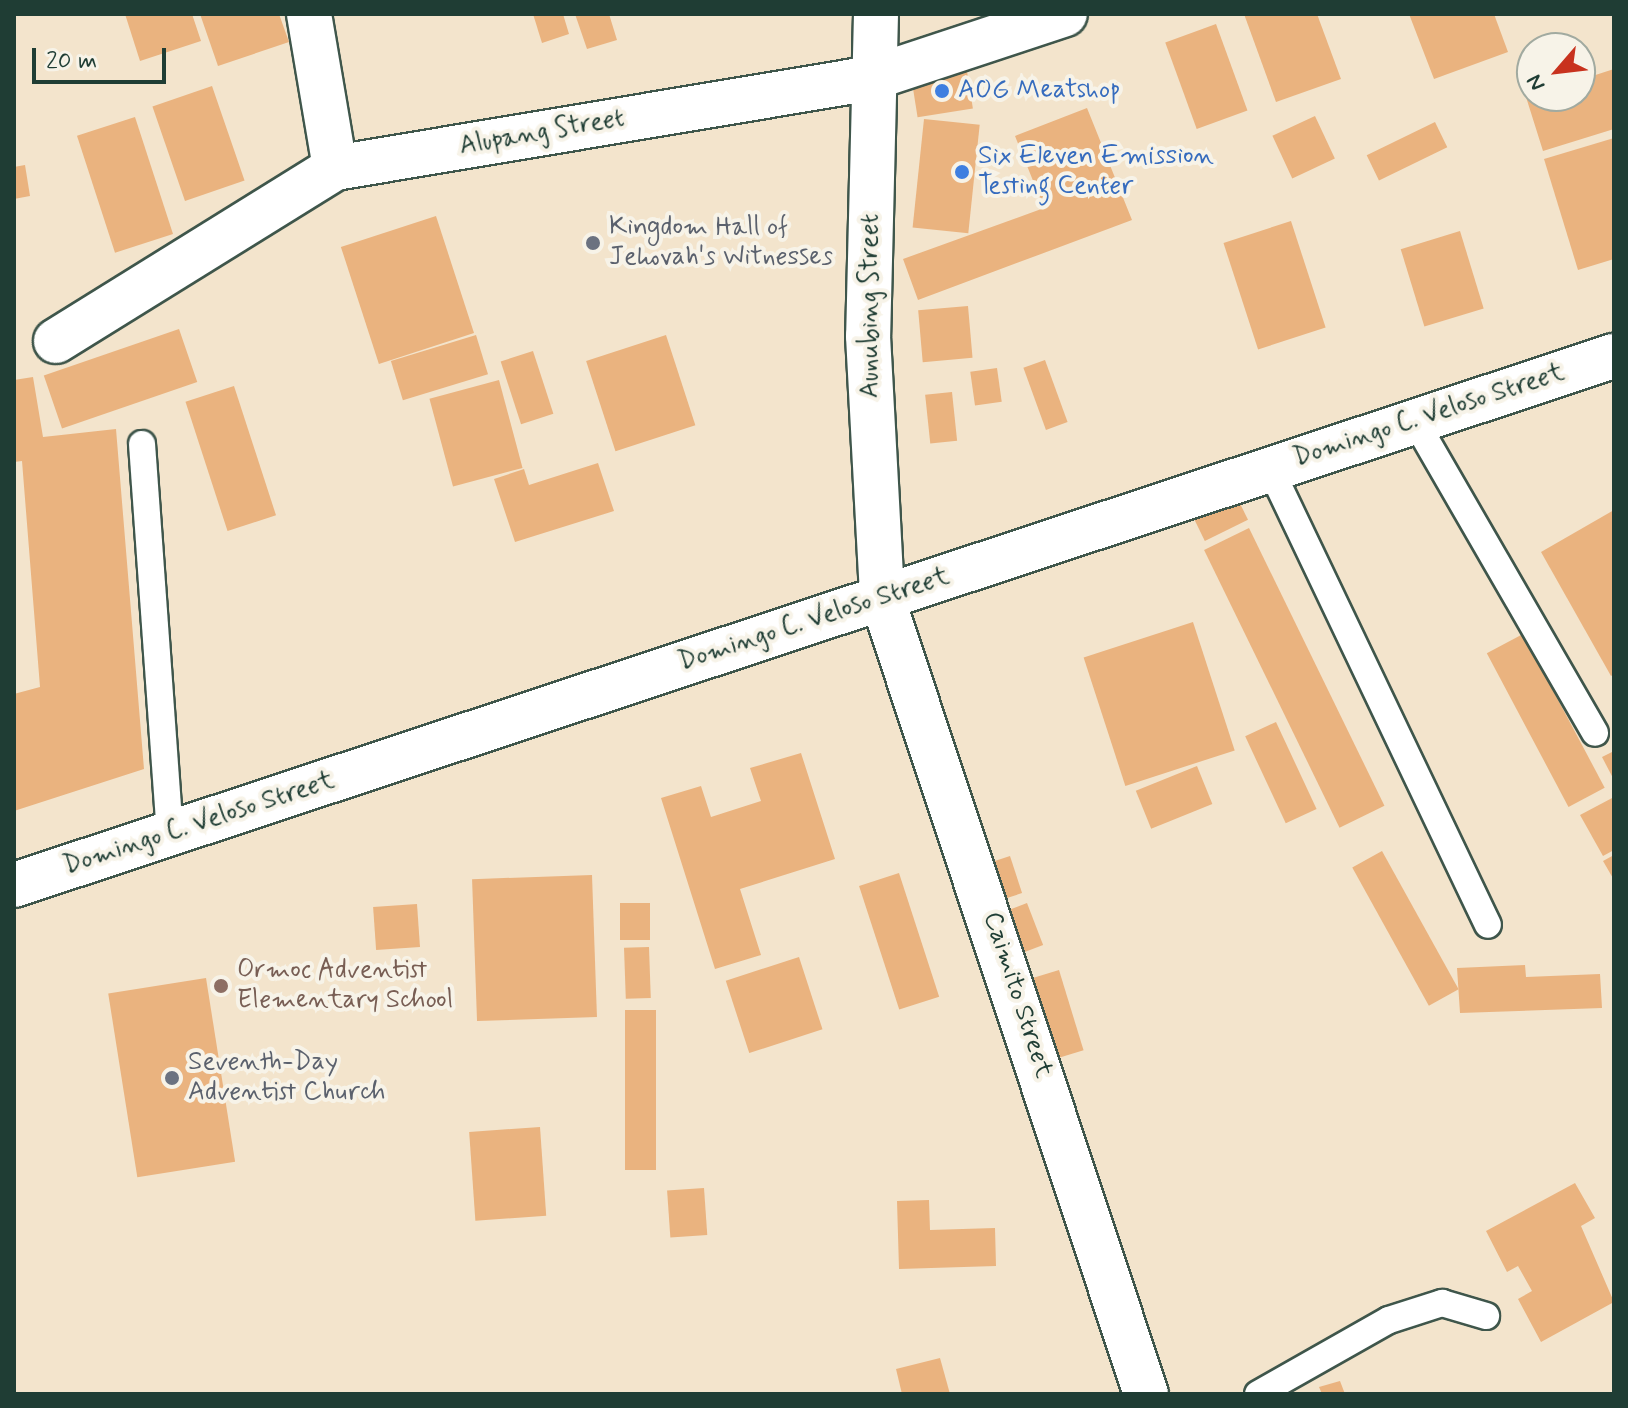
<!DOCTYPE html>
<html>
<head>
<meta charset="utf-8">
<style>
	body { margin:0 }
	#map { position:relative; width:1628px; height:1408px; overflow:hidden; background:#f3e4cc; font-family:Mynerve,sans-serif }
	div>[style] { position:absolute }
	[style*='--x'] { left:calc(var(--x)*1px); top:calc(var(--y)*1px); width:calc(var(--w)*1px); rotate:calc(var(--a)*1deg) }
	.building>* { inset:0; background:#eab37f; transform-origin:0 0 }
	.roads { filter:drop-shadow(2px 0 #3f564b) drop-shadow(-2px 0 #3f564b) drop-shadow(0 2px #3f564b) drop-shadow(0 -2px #3f564b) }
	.lane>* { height:26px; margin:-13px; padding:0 13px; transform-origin:13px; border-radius:13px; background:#fff }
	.street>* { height:44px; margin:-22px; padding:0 22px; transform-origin:22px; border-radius:22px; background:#fff }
	.secondary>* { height:44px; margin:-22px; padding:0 22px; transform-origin:22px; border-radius:22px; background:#fff }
	.dots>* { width:22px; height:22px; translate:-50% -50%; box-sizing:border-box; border:4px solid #f7f3e8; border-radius:50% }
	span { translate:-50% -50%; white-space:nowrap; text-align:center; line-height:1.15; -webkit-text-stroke:8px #f7f3e8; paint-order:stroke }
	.shop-label { font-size:26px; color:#366cbe }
	.left { translate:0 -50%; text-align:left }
	.street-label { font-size:26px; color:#1f3d34 }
	.worship-label { font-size:26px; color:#5b616d }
	.education-label { font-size:26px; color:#785e54 }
	.frame { position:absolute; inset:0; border:16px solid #1f3d34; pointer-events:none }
	.north { position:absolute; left:1516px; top:32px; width:80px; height:80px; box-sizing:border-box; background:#f7f3e8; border:2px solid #a1aaa0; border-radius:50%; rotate:242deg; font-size:22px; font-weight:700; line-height:32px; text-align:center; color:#1f3d34 }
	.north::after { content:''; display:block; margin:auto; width:28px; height:36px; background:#c8321e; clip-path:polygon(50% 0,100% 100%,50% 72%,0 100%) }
	.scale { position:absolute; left:32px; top:48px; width:134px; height:36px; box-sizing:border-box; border:4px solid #1f3d34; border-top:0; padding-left:10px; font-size:24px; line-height:28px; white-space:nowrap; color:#1f3d34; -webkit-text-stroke:6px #f7f3e8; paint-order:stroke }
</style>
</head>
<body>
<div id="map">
	<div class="building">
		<div style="clip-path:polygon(125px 14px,192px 14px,201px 41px,140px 61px)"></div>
		<div style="clip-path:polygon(200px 14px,279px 14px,289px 42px,218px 66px)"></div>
		<div style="clip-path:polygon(533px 14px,563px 14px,569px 34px,542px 43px)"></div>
		<div style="clip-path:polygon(575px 14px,609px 14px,617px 40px,587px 49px)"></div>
		<div style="clip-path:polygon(1244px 14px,1317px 14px,1341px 79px,1276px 102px)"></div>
		<div style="clip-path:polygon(1409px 14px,1494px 14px,1508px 52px,1434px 79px)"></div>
		<div style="left:1216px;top:24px;width:92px;height:54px;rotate:70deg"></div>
		<div style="left:966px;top:65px;width:44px;height:56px;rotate:81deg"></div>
		<div style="clip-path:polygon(1614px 69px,1614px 129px,1543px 151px,1526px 97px,1580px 96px,1580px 80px)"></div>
		<div style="left:212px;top:86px;width:100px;height:63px;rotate:71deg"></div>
		<div style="clip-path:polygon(1087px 108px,1132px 220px,918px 300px,903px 259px,1044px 208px,1015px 136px)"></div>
		<div style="left:1315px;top:116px;width:47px;height:47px;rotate:65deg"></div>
		<div style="left:135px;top:117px;width:123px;height:61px;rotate:72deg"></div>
		<div style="left:924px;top:119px;width:56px;height:109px;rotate:6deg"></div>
		<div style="left:1435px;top:122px;width:28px;height:76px;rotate:64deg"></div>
		<div style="clip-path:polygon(1614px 138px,1614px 259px,1578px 270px,1544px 159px)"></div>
		<div style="clip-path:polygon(25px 165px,30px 196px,14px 199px,14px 167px)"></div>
		<div style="left:436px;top:216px;width:123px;height:100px;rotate:72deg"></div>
		<div style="left:1291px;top:221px;width:112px;height:71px;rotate:72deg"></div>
		<div style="left:1460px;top:231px;width:81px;height:62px;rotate:73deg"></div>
		<div style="left:968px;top:306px;width:52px;height:50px;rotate:85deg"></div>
		<div style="left:179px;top:329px;width:56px;height:143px;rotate:71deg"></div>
		<div style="left:476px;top:335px;width:41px;height:89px;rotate:73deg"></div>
		<div style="left:666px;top:335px;width:95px;height:84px;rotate:72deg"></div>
		<div style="left:533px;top:351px;width:66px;height:34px;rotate:72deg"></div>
		<div style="left:1045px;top:360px;width:66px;height:23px;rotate:70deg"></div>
		<div style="left:997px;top:368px;width:34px;height:27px;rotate:82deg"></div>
		<div style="clip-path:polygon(33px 377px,43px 437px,116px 429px,144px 769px,14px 811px,14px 694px,40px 687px,22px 461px,14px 462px,14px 380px)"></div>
		<div style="left:499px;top:380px;width:91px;height:72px;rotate:75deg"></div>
		<div style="left:234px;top:386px;width:136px;height:51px;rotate:72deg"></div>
		<div style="left:952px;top:392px;width:49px;height:27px;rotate:84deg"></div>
		<div style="clip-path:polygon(598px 463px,614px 511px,515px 542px,494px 479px,524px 469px,529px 485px)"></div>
		<div style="left:1230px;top:483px;width:41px;height:48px;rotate:64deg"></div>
		<div style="clip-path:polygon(1614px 510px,1614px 674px,1611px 676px,1541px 552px)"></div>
		<div style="left:1249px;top:528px;width:309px;height:50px;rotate:64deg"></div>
		<div style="left:1193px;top:622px;width:135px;height:115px;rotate:72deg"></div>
		<div style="left:1523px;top:634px;width:174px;height:41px;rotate:62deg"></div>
		<div style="left:1276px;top:722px;width:96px;height:34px;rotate:65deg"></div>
		<div style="clip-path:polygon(1614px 751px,1614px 780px,1602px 757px)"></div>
		<div style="clip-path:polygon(801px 753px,835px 859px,740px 889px,761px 955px,715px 969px,661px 798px,701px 786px,711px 817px,761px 801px,750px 768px)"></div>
		<div style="left:1197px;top:766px;width:41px;height:66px;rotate:68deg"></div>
		<div style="clip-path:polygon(1614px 797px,1614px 850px,1603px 856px,1580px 815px)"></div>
		<div style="left:1382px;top:851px;width:158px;height:34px;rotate:61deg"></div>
		<div style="clip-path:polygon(1614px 855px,1614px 880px,1603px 861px)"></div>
		<div style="left:1010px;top:856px;width:39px;height:24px;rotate:72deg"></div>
		<div style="left:899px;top:873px;width:130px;height:42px;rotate:72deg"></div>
		<div style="left:592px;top:875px;width:142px;height:120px;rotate:88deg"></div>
		<div style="left:620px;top:903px;width:30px;height:37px"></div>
		<div style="left:1027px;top:903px;width:45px;height:24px;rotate:69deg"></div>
		<div style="left:417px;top:904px;width:43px;height:44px;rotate:86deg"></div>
		<div style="left:649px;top:947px;width:51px;height:25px;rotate:88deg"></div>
		<div style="left:799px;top:957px;width:76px;height:77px;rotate:72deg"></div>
		<div style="clip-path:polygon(1525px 965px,1526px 977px,1600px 974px,1602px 1008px,1460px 1013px,1457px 968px)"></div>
		<div style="left:1059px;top:970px;width:84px;height:36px;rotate:73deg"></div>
		<div style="left:206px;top:978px;width:186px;height:99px;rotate:81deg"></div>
		<div style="left:625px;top:1010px;width:31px;height:160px"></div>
		<div style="left:540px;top:1127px;width:89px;height:71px;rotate:86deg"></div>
		<div style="clip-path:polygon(1575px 1183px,1595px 1218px,1581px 1226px,1614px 1302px,1541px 1342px,1518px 1299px,1532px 1291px,1518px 1266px,1507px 1272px,1486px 1231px)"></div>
		<div style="left:704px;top:1188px;width:47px;height:37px;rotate:86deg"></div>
		<div style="clip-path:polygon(929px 1200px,930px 1230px,995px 1228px,996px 1266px,899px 1269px,897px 1201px)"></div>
		<div style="clip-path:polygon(940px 1358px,950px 1394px,902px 1394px,896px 1369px)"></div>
		<div style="clip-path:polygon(1340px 1381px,1345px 1394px,1322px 1394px,1319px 1387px)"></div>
	</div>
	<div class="roads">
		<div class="lane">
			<div style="--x:1415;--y:421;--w:360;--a:60"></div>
			<div style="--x:142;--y:444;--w:390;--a:85.9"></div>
			<div style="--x:1270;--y:468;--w:506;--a:64.5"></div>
			<div style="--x:1258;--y:1394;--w:150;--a:-29.5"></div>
			<div style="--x:1389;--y:1320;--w:56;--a:-17.8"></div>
			<div style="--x:1442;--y:1303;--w:46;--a:16.5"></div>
		</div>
		<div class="street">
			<div style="--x:309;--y:14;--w:156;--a:80.4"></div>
			<div style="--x:56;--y:341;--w:328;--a:-31.8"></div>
			<div style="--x:335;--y:168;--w:544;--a:-9.51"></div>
			<div style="--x:872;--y:78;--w:203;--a:-18.3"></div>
			<div style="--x:882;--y:598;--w:839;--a:71.65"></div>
		</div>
		<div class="secondary">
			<div style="--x:876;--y:14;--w:322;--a:91.4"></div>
			<div style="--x:868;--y:336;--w:262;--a:86.9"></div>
			<div style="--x:14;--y:885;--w:1685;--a:-18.3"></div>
		</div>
	</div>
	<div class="dots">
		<div style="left:942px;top:91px;background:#3f7fe0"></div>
		<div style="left:962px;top:172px;background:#3f7fe0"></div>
		<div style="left:593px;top:243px;background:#6b7280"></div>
		<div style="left:221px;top:986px;background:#8d6e63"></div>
		<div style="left:172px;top:1078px;background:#6b7280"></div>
	</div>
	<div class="shop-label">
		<span class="left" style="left:958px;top:91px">AOG Meatshop</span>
		<span class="left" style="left:978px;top:172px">Six Eleven Emission<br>Testing Center</span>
	</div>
	<div class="street-label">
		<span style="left:542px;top:133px;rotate:-10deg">Alupang Street</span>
		<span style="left:871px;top:306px;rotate:-90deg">Aunubing Street</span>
		<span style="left:1429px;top:416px;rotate:-18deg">Domingo C. Veloso Street</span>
		<span style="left:814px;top:620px;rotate:-18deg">Domingo C. Veloso Street</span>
		<span style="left:199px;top:824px;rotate:-18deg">Domingo C. Veloso Street</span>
		<span style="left:1017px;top:995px;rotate:72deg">Caimito Street</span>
	</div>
	<div class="worship-label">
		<span class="left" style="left:609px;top:243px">Kingdom Hall of<br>Jehovah's Witnesses</span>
		<span class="left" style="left:188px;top:1078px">Seventh-Day<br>Adventist Church</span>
	</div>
	<div class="education-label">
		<span class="left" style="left:237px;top:986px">Ormoc Adventist<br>Elementary School</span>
	</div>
	<div class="frame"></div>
	<div class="north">N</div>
	<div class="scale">20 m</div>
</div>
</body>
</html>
